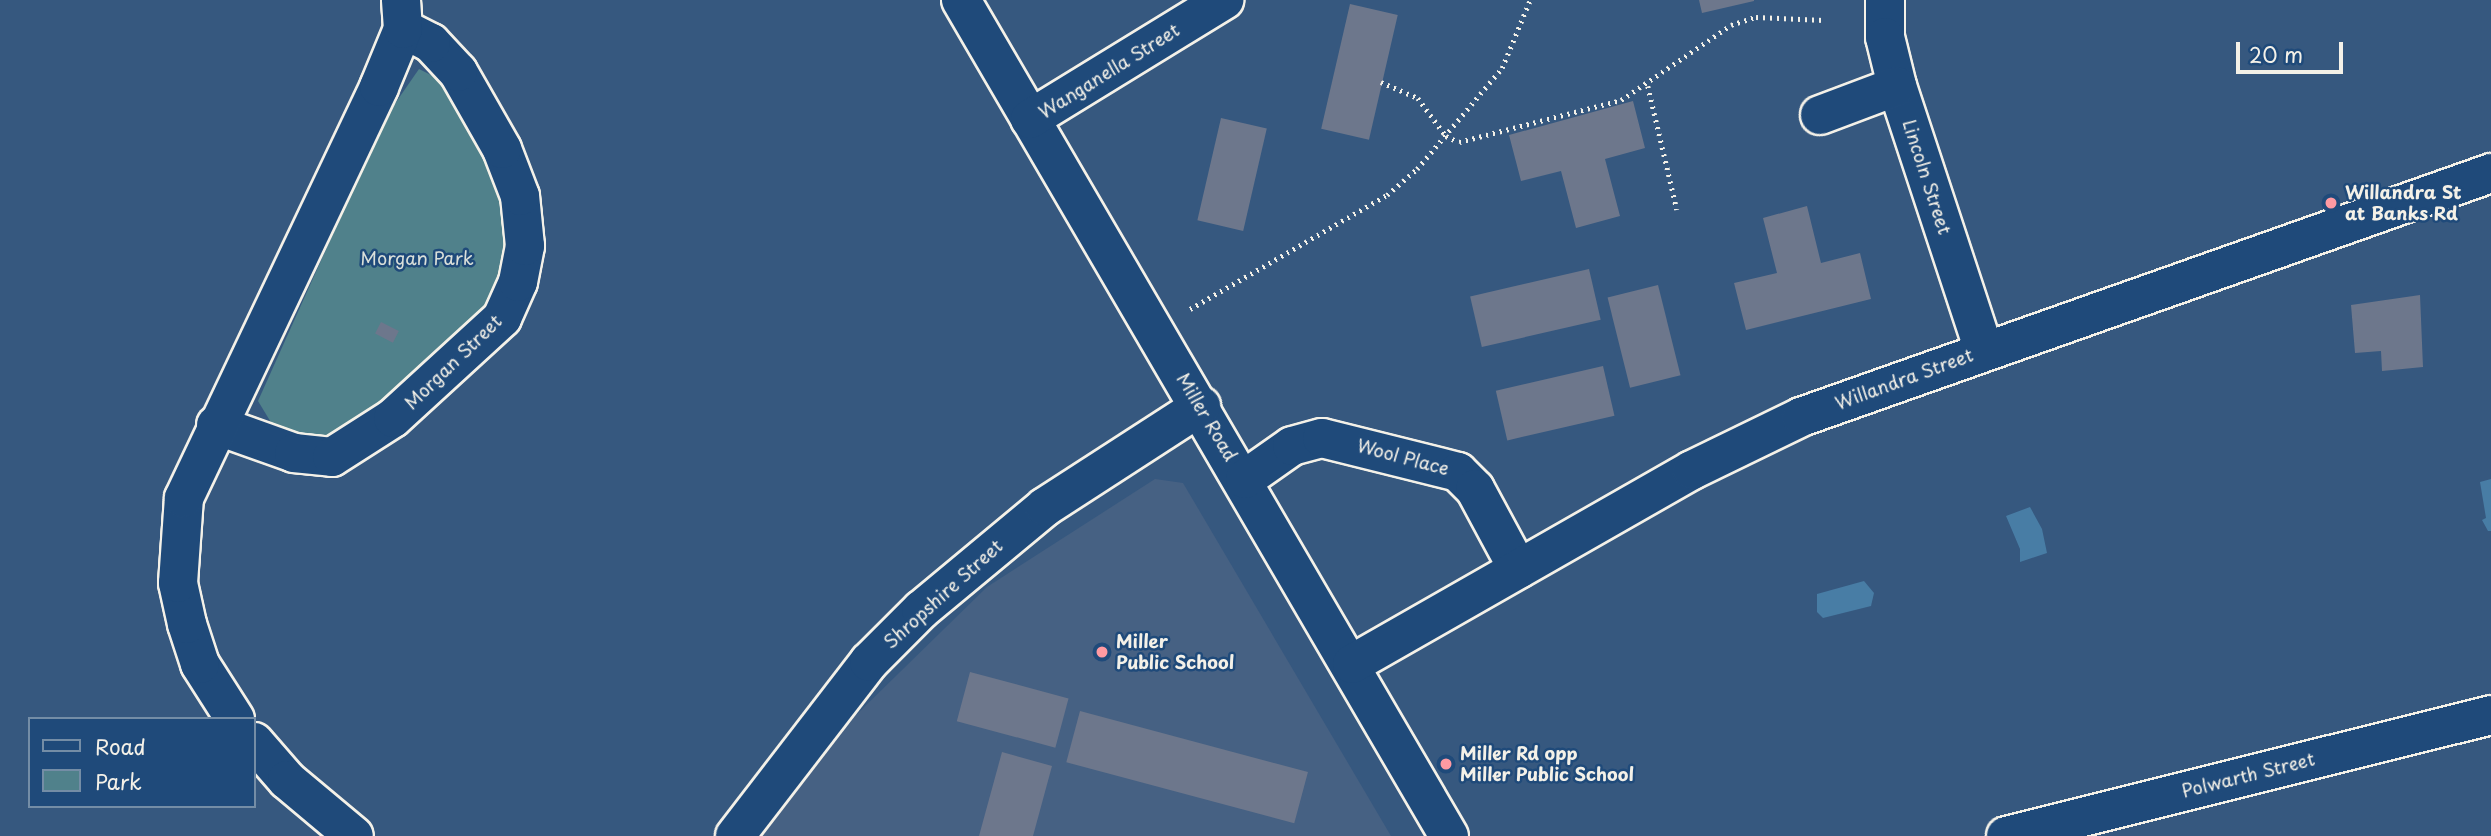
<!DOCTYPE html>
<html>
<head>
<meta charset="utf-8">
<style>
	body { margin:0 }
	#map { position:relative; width:2491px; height:836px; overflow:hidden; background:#36587f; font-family:"Playpen Sans",sans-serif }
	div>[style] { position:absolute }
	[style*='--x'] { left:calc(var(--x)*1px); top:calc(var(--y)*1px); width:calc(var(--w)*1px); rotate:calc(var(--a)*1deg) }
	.built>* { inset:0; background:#466183 }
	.green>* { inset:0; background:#50818b }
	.water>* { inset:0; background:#487da5 }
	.building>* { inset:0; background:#6d778c; transform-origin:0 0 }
	.path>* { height:4.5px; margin-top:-2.25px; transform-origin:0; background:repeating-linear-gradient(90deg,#f4f1e8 0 2px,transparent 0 7px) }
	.roads { filter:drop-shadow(2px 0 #f4f1e8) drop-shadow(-2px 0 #f4f1e8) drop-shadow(0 2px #f4f1e8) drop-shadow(0 -2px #f4f1e8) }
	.minor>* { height:38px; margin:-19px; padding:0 19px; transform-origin:19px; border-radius:19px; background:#1f4a7a }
	.dots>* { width:19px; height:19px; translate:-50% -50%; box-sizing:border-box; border:4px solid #1f4a7a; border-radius:50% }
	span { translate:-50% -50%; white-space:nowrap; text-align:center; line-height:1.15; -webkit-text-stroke:5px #1f4a7a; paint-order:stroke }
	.street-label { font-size:18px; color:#f4f1e8 }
	.poi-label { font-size:18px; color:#f4f1e8; font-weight:700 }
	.left { translate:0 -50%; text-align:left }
	.park-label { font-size:18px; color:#dbe0da }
	.legend { position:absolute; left:28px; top:717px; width:228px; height:91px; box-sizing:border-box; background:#1f4a7a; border:2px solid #748da6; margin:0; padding:9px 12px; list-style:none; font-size:21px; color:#f4f1e8 }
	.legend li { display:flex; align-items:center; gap:14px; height:35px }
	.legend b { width:35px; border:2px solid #748da6 }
	.scale { position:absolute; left:2236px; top:42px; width:107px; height:32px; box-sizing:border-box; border:4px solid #f4f1e8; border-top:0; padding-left:9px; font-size:21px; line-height:24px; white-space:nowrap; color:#f4f1e8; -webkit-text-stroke:5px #1f4a7a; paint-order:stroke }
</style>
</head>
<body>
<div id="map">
	<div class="built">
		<div style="clip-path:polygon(1155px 479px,1183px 483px,1391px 836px,762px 836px,855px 716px,987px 587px)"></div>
	</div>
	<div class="green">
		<div style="clip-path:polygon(419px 69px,439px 79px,479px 132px,510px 207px,509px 242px,498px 292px,477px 324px,344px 439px,312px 444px,275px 429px,258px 401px,385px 118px)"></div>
	</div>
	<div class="water">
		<div style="clip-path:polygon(2491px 479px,2491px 531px,2488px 531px,2482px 520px,2486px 518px,2480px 482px)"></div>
		<div style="clip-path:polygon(2030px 507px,2042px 529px,2047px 553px,2020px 562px,2020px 549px,2006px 516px)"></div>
		<div style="clip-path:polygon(1864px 581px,1874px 593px,1871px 606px,1823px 618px,1817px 612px,1817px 594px)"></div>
	</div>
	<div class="building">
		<div style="clip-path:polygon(1699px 0,1754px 0,1754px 1px,1702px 13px)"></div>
		<div style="left:1350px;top:4px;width:49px;height:128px;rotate:13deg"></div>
		<div style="clip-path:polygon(1633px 101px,1645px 148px,1605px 159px,1620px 216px,1576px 228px,1561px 171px,1521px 181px,1509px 135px)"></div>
		<div style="left:1221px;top:118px;width:47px;height:105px;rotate:13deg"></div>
		<div style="clip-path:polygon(1807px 206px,1821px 263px,1860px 253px,1871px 299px,1746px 330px,1734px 283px,1777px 273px,1763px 218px)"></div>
		<div style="left:1589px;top:269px;width:52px;height:122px;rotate:77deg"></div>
		<div style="left:1658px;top:285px;width:93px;height:52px;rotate:76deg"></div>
		<div style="clip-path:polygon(2420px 295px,2423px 367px,2382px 371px,2381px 351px,2355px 353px,2351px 305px)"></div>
		<div style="left:381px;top:322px;width:20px;height:13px;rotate:27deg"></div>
		<div style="left:1603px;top:366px;width:51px;height:110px;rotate:77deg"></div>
		<div style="left:970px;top:672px;width:102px;height:51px;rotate:15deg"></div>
		<div style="left:1080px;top:711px;width:236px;height:53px;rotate:15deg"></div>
		<div style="clip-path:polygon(1002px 752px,1052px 766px,1033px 836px,979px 836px)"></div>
	</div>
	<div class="path">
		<div style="--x:1381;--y:82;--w:40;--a:23.4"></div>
		<div style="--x:1418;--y:98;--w:47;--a:53.6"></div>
		<div style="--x:1446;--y:136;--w:14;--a:25"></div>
		<div style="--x:1459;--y:142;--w:167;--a:-14.5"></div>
		<div style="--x:1621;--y:100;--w:133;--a:-34.3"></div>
		<div style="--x:1731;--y:25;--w:26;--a:-18"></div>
		<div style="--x:1756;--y:17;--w:68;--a:2.5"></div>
		<div style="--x:1648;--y:86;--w:127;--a:76.8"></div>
		<div style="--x:1190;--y:309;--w:228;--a:-30.1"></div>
		<div style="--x:1387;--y:195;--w:40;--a:-41"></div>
		<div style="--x:1417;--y:169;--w:132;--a:-49.9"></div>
		<div style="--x:1502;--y:68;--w:74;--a:-67.6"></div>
	</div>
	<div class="roads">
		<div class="minor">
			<div style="--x:961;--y:0;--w:968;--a:59.73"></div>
			<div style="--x:1885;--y:0;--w:37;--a:90"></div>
			<div style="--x:1885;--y:37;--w:50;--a:76.2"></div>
			<div style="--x:1897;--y:86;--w:279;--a:71.8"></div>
			<div style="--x:1820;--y:115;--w:82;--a:-20.6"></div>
			<div style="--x:1030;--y:119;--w:228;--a:-31.5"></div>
			<div style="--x:216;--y:425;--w:83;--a:19.7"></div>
			<div style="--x:294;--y:453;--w:38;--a:6"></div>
			<div style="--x:332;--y:457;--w:72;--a:-32.6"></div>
			<div style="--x:393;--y:418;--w:148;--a:-42.5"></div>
			<div style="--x:502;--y:318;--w:39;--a:-66"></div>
			<div style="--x:518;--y:282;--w:37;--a:-79"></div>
			<div style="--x:525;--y:246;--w:50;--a:-95.7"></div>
			<div style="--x:520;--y:196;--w:50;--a:-111"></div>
			<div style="--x:502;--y:149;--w:89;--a:-119.7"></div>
			<div style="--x:458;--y:72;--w:40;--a:-133"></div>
			<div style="--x:431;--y:43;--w:31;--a:-153"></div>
			<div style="--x:1245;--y:479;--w:57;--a:-35.1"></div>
			<div style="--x:1292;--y:446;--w:31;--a:-15"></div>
			<div style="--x:1322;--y:438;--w:140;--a:14"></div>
			<div style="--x:1458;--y:472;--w:24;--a:45"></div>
			<div style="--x:1475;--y:489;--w:91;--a:61.7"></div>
			<div style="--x:1352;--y:664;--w:391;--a:-29.7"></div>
			<div style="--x:1692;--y:470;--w:121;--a:-25.9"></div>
			<div style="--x:1801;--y:417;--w:732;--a:-19.47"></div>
			<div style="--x:235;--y:719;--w:65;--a:-122.5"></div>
			<div style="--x:200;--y:664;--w:42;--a:-108"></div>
			<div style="--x:187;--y:624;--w:42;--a:-102.4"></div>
			<div style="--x:178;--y:583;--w:85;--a:-86"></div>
			<div style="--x:184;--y:498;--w:455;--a:-64.6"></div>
			<div style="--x:379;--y:87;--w:63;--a:-67.5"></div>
			<div style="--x:403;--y:29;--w:29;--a:-94"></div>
			<div style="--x:254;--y:742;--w:50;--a:49"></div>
			<div style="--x:287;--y:780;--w:87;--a:39.9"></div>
			<div style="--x:735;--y:836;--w:220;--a:-52.4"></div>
			<div style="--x:869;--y:662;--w:74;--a:-45"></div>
			<div style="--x:921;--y:610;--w:161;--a:-39.7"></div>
			<div style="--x:1045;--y:507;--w:186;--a:-32.9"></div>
			<div style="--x:2006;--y:836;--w:500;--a:-14"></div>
		</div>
	</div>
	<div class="dots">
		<div style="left:2331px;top:203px;background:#ff9aa2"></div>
		<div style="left:1102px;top:652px;background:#ff9aa2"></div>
		<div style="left:1446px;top:764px;background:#ff9aa2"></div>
	</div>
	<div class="street-label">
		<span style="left:1109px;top:71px;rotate:-32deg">Wanganella Street</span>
		<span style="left:1927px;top:177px;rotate:72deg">Lincoln Street</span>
		<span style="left:453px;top:362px;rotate:-44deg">Morgan Street</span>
		<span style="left:1904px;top:379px;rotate:-20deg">Willandra Street</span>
		<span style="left:1207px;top:417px;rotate:59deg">Miller Road</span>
		<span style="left:1403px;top:457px;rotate:15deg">Wool Place</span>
		<span style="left:943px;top:594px;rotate:-42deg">Shropshire Street</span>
		<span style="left:2248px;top:775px;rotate:-14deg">Polwarth Street</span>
	</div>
	<div class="poi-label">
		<span class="left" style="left:2345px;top:203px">Willandra St<br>at Banks Rd</span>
		<span class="left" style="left:1116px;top:652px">Miller<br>Public School</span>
		<span class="left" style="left:1460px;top:764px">Miller Rd opp<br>Miller Public School</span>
	</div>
	<div class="park-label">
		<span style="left:417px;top:258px">Morgan Park</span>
	</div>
	<ul class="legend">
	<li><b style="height:9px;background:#1f4a7a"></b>Road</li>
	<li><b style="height:19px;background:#50818b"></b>Park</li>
	</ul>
	<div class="scale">20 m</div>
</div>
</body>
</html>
